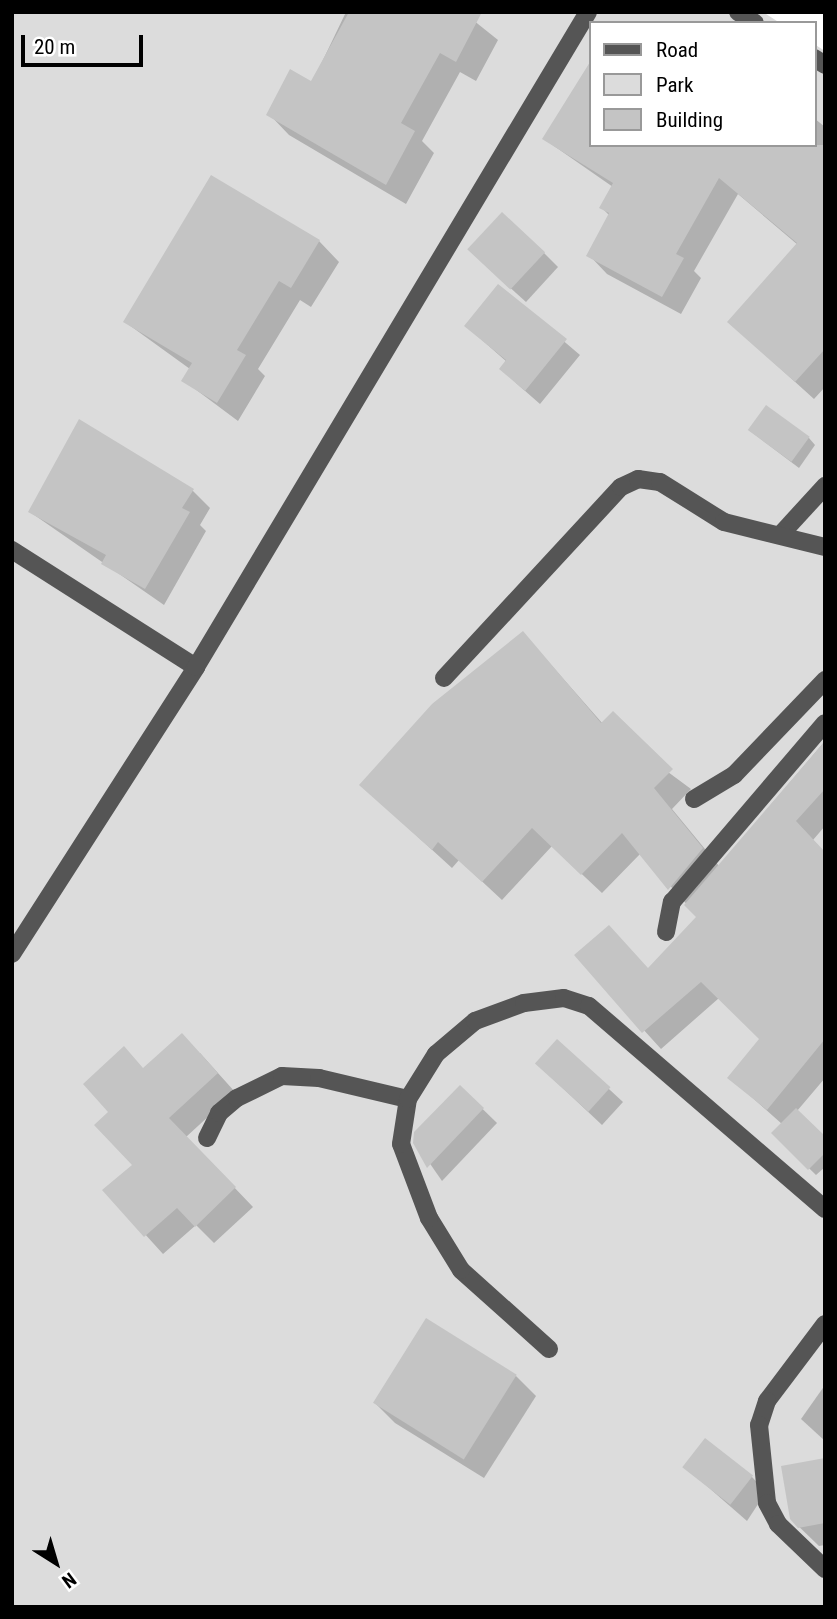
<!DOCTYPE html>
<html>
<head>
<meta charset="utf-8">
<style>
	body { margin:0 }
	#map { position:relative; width:837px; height:1619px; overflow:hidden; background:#fff; font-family:"Roboto Condensed",sans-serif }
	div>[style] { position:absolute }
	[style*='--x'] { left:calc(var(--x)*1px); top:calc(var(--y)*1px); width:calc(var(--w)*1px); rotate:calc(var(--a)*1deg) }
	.green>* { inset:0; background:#dcdcdc }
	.shadow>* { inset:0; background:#0003 }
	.building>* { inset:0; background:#c4c4c4; transform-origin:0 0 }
	.minor>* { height:18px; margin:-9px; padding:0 9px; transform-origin:9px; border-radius:9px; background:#555 }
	span { translate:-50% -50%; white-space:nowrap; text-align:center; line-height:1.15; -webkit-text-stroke:5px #fff; paint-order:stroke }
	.frame { position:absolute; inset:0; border:14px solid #000; pointer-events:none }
	.legend { position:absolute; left:589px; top:21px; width:228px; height:126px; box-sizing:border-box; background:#fff; border:2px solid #999; margin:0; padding:9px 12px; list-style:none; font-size:21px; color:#000 }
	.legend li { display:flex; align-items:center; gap:14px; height:35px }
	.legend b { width:35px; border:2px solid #999 }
	.north { position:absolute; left:21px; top:1528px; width:70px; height:70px; -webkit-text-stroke:5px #fff; paint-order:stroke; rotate:143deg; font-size:19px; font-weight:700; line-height:28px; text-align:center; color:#000 }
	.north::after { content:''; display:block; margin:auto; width:24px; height:32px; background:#000; clip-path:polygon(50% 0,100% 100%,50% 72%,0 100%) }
	.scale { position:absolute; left:21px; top:35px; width:122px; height:32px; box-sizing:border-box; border:4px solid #000; border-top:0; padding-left:9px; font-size:21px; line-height:24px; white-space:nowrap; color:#000; -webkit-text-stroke:5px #fff; paint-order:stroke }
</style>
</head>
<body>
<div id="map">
	<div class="green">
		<div style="clip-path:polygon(12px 12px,763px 12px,780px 23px,590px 23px,590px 145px,814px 145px,814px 44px,825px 51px,825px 1607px,12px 1607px)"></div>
	</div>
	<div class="shadow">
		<div style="clip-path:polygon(346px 12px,463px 12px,498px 40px,476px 81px,460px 72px,422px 141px,434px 153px,406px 204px,289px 135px,269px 114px,312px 83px)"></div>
		<div style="clip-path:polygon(575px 90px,590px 99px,590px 145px,814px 145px,814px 118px,825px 127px,825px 387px,814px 399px,729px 322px,798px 245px,738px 194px,694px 271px,701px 278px,681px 314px,607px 274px,589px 255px,610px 216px,601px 207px,613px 187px,544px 139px)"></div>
		<div style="clip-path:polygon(319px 241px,339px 262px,311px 307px,300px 300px,258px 369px,265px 376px,238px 421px,183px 380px,190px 369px,125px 322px)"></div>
		<div style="clip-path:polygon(544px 253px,558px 267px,526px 302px,484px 264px)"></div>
		<div style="clip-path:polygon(499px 286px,580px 355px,540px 404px,516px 383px,507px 362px,466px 326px)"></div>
		<div style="clip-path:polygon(80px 421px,192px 490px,210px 508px,200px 525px,206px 531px,164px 605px,30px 512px)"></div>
		<div style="clip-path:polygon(749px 430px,809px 438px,815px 445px,799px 468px)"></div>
		<div style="clip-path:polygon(523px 633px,603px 724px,691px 789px,672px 809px,719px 866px,825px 741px,825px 826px,813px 840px,825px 853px,825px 1078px,797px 1111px,825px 1139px,825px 1167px,816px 1175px,773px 1133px,782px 1124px,730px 1078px,761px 1039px,719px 998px,661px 1049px,576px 955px,649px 970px,698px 917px,641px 853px,602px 893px,552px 846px,502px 900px,459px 860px,452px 868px,361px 785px)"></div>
		<div style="clip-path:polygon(557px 1041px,623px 1102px,602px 1125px,551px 1077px)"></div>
		<div style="clip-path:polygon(200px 1053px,235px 1092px,186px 1137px,253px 1207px,214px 1243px,196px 1225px,163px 1254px,105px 1190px,134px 1165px,111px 1113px,144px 1070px)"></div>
		<div style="clip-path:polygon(460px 1087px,497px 1123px,442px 1181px,415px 1142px)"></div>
		<div style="clip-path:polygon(516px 1376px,536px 1396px,484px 1478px,395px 1423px,375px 1403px)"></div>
		<div style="clip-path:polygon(825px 1385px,825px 1441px,801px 1419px)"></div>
		<div style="clip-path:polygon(825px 1460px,825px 1545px,819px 1546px,791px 1519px)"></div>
		<div style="clip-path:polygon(684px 1466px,752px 1477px,766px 1492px,747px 1521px)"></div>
	</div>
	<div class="building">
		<div style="clip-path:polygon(349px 12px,482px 12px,456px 62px,440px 53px,401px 123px,415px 131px,386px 185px,266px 115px,290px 69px,311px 81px)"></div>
		<div style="clip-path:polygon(590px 62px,590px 145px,825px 145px,825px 349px,795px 382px,727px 322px,797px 243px,719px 178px,676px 254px,684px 258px,662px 297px,586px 256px,609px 213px,599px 208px,613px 183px,542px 139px)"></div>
		<div style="clip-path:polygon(211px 175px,320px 240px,291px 288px,279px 281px,237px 350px,246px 355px,217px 403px,181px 381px,192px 363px,123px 322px)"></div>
		<div style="left:502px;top:212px;width:59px;height:51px;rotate:43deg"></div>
		<div style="clip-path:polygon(498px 284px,567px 339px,525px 391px,499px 369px,506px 360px,464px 326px)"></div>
		<div style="left:766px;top:405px;width:54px;height:31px;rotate:36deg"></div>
		<div style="clip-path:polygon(79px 419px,194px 489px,182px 508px,190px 512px,145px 589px,101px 564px,106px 555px,28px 512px)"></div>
		<div style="clip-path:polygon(523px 631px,601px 723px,613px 711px,673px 769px,654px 788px,703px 848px,668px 890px,622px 833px,581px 875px,532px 828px,482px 882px,438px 842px,432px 850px,359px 785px,432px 704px)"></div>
		<div style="clip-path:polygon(825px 741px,825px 789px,796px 821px,825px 852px,825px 1039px,767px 1110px,727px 1078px,759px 1039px,701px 982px,642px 1033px,574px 955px,609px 925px,648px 968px,696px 917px,684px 905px)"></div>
		<div style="clip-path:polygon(182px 1033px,218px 1073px,169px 1118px,236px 1187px,195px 1227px,177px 1208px,144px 1237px,102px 1190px,132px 1165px,94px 1125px,108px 1112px,83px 1084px,124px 1046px,143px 1068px)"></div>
		<div style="left:557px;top:1039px;width:72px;height:33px;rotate:42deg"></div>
		<div style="clip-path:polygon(460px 1085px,484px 1108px,427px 1168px,413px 1143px,414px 1132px)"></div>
		<div style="clip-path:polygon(796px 1108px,825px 1136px,825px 1153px,808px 1170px,771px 1133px)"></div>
		<div style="left:426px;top:1318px;width:107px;height:100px;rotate:32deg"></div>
		<div style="left:705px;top:1438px;width:61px;height:37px;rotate:38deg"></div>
		<div style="clip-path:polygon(825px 1458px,825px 1523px,798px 1528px,790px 1519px,781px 1466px)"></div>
	</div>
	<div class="minor">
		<div style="--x:738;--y:12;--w:20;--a:33"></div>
		<div style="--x:814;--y:58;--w:13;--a:32"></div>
		<div style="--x:782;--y:533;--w:64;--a:-47.5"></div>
		<div style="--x:12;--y:550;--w:218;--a:32.5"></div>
		<div style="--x:444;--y:678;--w:260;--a:-47.2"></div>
		<div style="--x:621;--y:487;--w:19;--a:-25"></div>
		<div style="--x:638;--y:479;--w:22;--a:8"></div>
		<div style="--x:660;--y:482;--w:75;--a:32"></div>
		<div style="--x:724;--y:522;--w:104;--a:13.9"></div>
		<div style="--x:694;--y:799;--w:47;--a:-31"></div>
		<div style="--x:734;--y:775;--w:132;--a:-46.2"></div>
		<div style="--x:666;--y:932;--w:31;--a:-79"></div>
		<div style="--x:672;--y:902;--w:235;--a:-49.5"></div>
		<div style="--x:12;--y:954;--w:341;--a:-57.3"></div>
		<div style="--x:196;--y:667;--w:763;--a:-59.1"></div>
		<div style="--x:207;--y:1138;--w:28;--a:-64"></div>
		<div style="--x:219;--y:1113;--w:23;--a:-40"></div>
		<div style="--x:237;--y:1098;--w:50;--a:-26.1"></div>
		<div style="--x:282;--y:1076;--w:37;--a:3"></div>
		<div style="--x:319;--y:1078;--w:91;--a:13.3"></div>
		<div style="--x:825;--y:1324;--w:96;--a:127"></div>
		<div style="--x:767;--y:1401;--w:25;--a:108"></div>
		<div style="--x:759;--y:1425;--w:78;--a:84.1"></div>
		<div style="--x:767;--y:1503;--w:24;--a:62"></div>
		<div style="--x:778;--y:1524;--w:65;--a:43.8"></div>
		<div style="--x:549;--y:1349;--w:118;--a:-138.1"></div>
		<div style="--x:461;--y:1270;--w:61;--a:-121.6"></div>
		<div style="--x:429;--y:1218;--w:79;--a:-110.7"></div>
		<div style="--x:401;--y:1144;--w:46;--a:-81.2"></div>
		<div style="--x:408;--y:1099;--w:53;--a:-58.1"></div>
		<div style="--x:436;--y:1054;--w:51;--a:-40.2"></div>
		<div style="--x:475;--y:1021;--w:52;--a:-20.2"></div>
		<div style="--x:524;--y:1003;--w:40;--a:-7.1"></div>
		<div style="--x:564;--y:998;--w:26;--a:18"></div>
		<div style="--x:589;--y:1006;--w:311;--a:40.7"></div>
	</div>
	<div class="frame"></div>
	<ul class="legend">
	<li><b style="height:9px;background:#555"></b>Road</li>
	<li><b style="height:19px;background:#dcdcdc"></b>Park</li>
	<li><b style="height:19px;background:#c4c4c4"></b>Building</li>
	</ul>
	<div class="north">N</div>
	<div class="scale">20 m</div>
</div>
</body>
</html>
